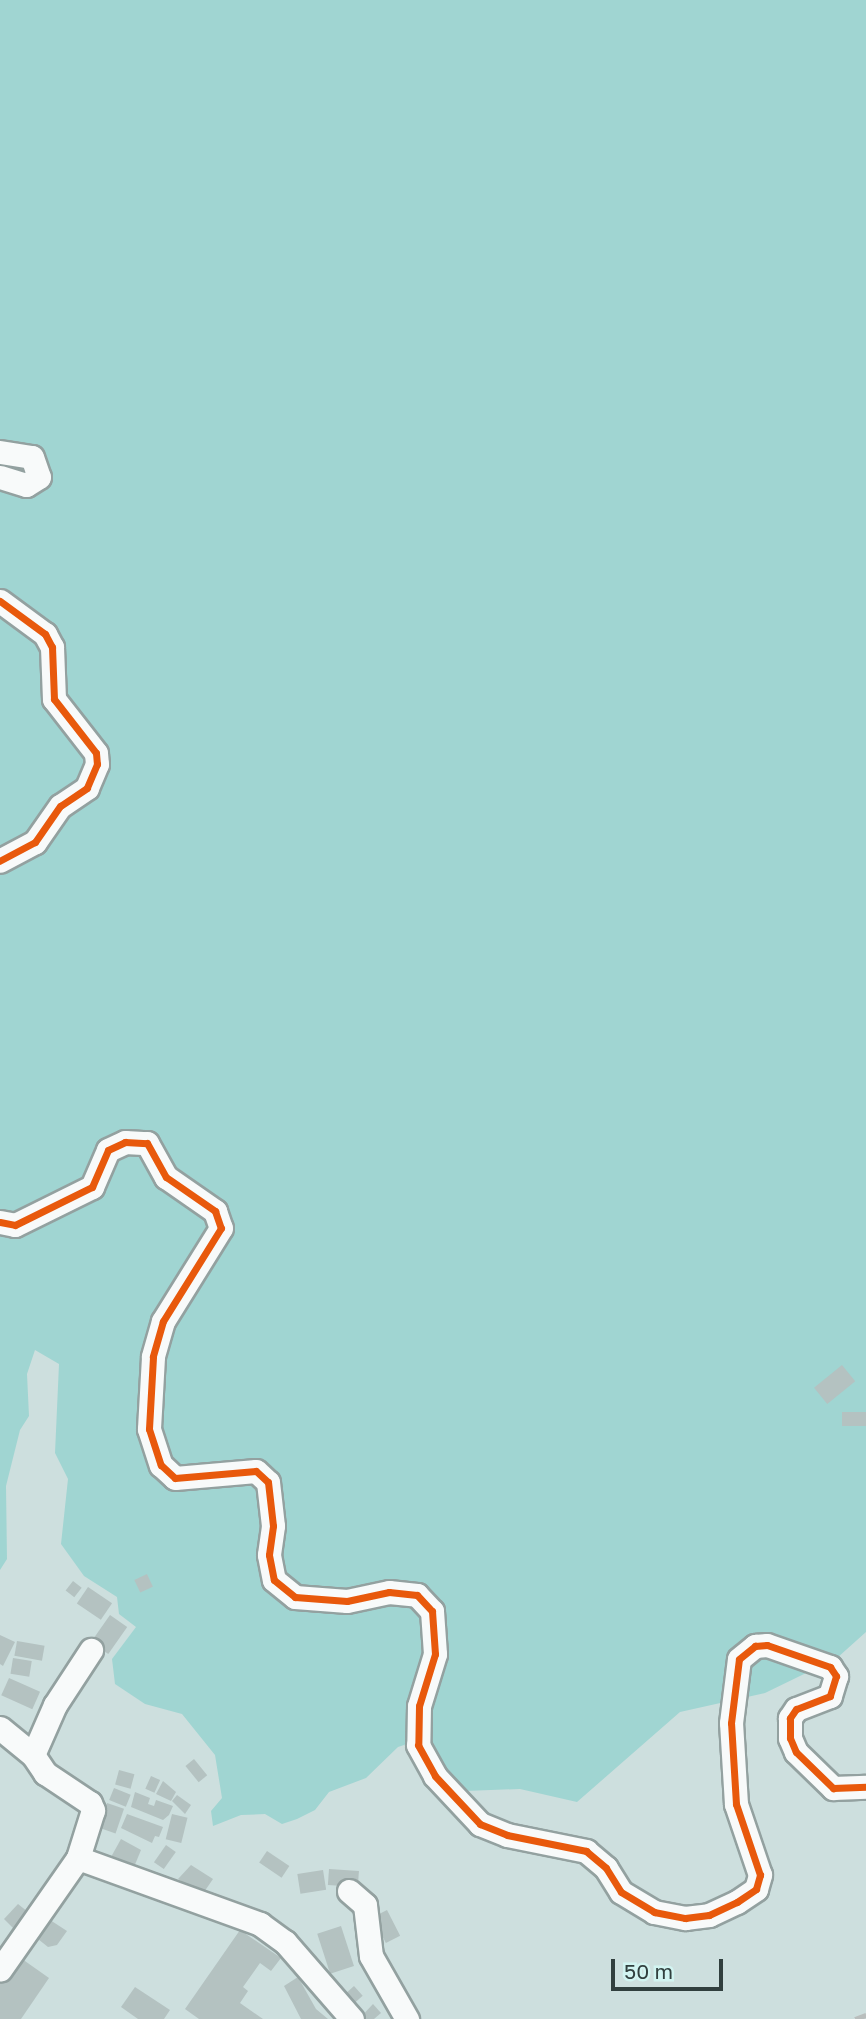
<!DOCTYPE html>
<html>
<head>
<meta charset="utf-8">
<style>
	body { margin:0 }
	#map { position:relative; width:866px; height:2019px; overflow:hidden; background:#cddfde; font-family:"Golos Text",sans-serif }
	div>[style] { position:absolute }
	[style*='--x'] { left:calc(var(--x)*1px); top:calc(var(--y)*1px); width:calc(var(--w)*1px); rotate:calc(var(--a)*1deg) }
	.green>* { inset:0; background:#a0d5d2 }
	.building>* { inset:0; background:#b4c2c1; transform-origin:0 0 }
	.roads { filter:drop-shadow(2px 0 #93a1a0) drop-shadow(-2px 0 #93a1a0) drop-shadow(0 2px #93a1a0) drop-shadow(0 -2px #93a1a0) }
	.minor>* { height:23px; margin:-11.5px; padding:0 11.5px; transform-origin:11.5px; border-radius:11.5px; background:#f8fafa }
	.rail>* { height:4.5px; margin-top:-2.25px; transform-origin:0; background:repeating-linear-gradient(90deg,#b9bebd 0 12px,transparent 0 24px) }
	.cycleway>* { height:7px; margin:-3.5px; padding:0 3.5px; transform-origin:3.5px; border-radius:3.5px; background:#e8590c }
	span { translate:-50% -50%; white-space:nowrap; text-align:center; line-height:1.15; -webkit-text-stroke:7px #d2f4f1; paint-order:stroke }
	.scale { position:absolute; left:611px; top:1959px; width:112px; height:32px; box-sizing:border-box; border:4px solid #313f3e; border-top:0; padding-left:9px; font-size:21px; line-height:24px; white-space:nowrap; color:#313f3e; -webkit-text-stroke:5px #d2f4f1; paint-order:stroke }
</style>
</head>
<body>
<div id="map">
	<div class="green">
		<div style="clip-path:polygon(0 0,866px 0,866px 1632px,837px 1658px,765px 1693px,680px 1712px,577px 1802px,520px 1789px,465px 1791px,446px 1778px,428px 1737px,398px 1747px,366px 1778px,329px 1792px,315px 1810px,297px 1819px,282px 1824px,265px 1814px,241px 1815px,213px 1826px,211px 1811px,222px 1798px,215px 1755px,182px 1714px,145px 1704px,115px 1684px,112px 1659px,136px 1627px,119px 1614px,117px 1597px,84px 1576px,61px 1544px,68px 1479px,55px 1453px,59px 1364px,35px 1350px,27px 1374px,29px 1416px,20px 1430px,6px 1486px,7px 1559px,0 1570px)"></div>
	</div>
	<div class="building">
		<div style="left:842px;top:1365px;width:21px;height:36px;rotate:51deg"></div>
		<div style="left:866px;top:1412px;width:14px;height:24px;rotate:90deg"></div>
		<div style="left:147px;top:1574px;width:14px;height:14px;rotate:65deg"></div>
		<div style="left:73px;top:1581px;width:11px;height:12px;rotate:38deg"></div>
		<div style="left:88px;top:1587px;width:29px;height:20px;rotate:34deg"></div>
		<div style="left:110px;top:1615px;width:21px;height:33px;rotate:35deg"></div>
		<div style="clip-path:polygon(0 1635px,15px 1642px,3px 1666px,0 1664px)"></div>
		<div style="left:17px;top:1641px;width:28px;height:15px;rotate:10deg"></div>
		<div style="left:13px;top:1658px;width:19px;height:16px;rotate:9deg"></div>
		<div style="left:9px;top:1678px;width:34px;height:19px;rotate:24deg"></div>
		<div style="left:194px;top:1759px;width:21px;height:11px;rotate:51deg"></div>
		<div style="left:119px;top:1770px;width:16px;height:15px;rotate:15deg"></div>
		<div style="left:151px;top:1776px;width:10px;height:14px;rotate:24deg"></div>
		<div style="clip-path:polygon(163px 1781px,176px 1792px,171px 1801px,156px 1794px)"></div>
		<div style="left:114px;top:1788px;width:18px;height:13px;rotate:22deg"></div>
		<div style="clip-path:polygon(135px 1792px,150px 1798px,148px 1804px,154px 1806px,156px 1800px,173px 1806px,169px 1815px,163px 1820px,131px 1807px)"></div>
		<div style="clip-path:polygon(177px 1795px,191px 1805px,185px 1814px,172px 1801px)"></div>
		<div style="left:107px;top:1803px;width:18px;height:26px;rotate:19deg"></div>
		<div style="clip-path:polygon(127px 1814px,163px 1827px,159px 1837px,155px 1836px,152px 1843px,121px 1828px)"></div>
		<div style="left:172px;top:1814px;width:16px;height:26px;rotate:14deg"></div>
		<div style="clip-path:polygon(121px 1839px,141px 1850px,134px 1867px,111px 1857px)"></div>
		<div style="left:166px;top:1845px;width:12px;height:21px;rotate:35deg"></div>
		<div style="left:267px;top:1851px;width:27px;height:14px;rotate:34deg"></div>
		<div style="clip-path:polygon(191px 1865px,213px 1879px,202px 1895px,178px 1879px)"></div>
		<div style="left:329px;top:1869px;width:30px;height:16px;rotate:4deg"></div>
		<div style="left:323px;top:1870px;width:20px;height:26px;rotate:81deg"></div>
		<div style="clip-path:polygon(18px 1904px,28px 1912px,16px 1931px,4px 1919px)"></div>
		<div style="left:387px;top:1910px;width:29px;height:16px;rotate:63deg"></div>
		<div style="clip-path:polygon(47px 1918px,67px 1931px,57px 1945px,48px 1947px,33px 1935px)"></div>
		<div style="left:341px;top:1926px;width:42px;height:25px;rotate:72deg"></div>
		<div style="clip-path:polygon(240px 1930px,281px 1958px,271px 1971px,260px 1963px,243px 1987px,248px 1991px,240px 2003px,263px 2019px,199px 2019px,185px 2009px)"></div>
		<div style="clip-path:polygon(15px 1954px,49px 1978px,21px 2019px,0 2019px,0 1975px)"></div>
		<div style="clip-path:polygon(298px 1977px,316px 2009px,328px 2019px,301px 2019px,284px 1986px)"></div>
		<div style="left:354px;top:1986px;width:13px;height:16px;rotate:48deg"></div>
		<div style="clip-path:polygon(135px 1987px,170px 2010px,164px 2019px,138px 2019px,121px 2007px)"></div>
		<div style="clip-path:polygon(373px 2004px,381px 2013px,374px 2019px,359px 2019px)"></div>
	</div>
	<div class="roads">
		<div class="minor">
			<div style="--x:0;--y:452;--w:32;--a:9"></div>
			<div style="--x:32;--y:457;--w:21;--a:71"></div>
			<div style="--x:39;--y:477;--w:15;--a:148"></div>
			<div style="--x:26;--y:485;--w:27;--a:-163"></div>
			<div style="--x:0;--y:601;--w:56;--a:36.3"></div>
			<div style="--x:45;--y:634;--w:15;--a:62"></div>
			<div style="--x:52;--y:647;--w:52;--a:87.8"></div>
			<div style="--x:54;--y:699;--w:68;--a:52.1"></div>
			<div style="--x:96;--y:753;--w:11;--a:85"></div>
			<div style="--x:97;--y:764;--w:26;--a:113"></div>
			<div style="--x:87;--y:788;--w:32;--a:146"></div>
			<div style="--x:60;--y:806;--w:44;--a:124.8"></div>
			<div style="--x:35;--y:842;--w:40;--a:152"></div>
			<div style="--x:0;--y:1222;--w:15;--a:11"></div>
			<div style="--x:15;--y:1225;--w:86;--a:-26.3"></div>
			<div style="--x:92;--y:1187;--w:40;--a:-66.6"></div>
			<div style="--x:108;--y:1150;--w:19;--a:-25"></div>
			<div style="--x:125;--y:1142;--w:22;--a:3"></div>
			<div style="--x:147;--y:1143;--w:39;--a:61"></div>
			<div style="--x:166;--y:1177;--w:60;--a:34.8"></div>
			<div style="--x:215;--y:1211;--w:18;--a:71"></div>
			<div style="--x:221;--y:1228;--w:110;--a:121.9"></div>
			<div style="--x:163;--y:1321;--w:37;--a:106"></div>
			<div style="--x:153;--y:1357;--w:72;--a:93.2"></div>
			<div style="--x:149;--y:1429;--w:38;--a:72"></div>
			<div style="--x:161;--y:1465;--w:19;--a:43"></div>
			<div style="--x:175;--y:1478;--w:81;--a:-4.9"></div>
			<div style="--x:256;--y:1471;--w:16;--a:43"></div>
			<div style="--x:268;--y:1482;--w:44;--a:83.5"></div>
			<div style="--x:273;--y:1526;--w:29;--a:98"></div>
			<div style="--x:269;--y:1555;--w:25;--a:79"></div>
			<div style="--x:274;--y:1580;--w:27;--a:39"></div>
			<div style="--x:295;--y:1597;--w:52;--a:4.4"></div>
			<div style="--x:347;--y:1601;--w:43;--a:-12.1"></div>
			<div style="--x:389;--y:1592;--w:28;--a:6"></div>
			<div style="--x:417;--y:1595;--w:22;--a:47"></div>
			<div style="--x:432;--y:1611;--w:43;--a:86"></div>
			<div style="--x:435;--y:1654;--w:54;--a:107.1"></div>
			<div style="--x:419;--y:1706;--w:39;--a:91"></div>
			<div style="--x:418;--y:1745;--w:35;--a:61"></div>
			<div style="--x:435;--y:1776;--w:66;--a:46.8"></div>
			<div style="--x:480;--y:1824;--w:29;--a:22"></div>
			<div style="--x:507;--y:1835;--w:81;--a:11.4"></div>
			<div style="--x:586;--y:1851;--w:26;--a:40"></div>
			<div style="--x:606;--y:1868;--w:28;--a:58"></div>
			<div style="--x:621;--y:1892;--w:39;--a:31"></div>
			<div style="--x:654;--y:1912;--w:32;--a:11"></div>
			<div style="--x:685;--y:1918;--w:24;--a:-7"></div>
			<div style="--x:709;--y:1915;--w:31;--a:-25"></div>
			<div style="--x:737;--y:1902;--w:23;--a:-34"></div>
			<div style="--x:756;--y:1889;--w:15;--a:-74"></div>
			<div style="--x:760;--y:1875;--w:75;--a:-108.7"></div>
			<div style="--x:736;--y:1804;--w:81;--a:-93.5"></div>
			<div style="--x:731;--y:1723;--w:64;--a:-82.9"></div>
			<div style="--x:739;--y:1659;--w:21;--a:-39"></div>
			<div style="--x:755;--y:1646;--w:12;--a:-5"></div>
			<div style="--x:767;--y:1645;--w:67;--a:19.2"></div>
			<div style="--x:830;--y:1667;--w:11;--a:56"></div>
			<div style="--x:836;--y:1676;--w:21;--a:107"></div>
			<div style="--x:830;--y:1696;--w:36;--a:159"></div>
			<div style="--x:796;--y:1709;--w:11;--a:124"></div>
			<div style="--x:790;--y:1718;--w:20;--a:90"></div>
			<div style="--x:790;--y:1738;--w:15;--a:67"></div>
			<div style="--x:796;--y:1752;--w:52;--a:44.2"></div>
			<div style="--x:833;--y:1788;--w:33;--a:-2"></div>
			<div style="--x:0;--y:1728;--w:43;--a:39.3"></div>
			<div style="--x:33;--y:1755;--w:22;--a:56"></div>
			<div style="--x:45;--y:1773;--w:54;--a:33.7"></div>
			<div style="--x:90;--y:1803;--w:8;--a:67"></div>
			<div style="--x:93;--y:1810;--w:50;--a:107.4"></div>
			<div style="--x:78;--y:1858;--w:136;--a:124.9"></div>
			<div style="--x:33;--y:1755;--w:55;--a:-66.3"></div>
			<div style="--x:55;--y:1705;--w:66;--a:-56.8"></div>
			<div style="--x:78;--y:1858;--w:194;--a:19.9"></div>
			<div style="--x:260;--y:1924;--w:31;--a:36"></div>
			<div style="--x:285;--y:1942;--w:102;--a:49"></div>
			<div style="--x:349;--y:1891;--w:21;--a:41"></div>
			<div style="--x:365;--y:1905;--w:51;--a:83.3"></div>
			<div style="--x:371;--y:1956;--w:73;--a:60.3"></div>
		</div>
	</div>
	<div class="rail">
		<div style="--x:855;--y:2019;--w:12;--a:-20"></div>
	</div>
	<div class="cycleway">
		<div style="--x:0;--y:601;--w:56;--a:36.3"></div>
		<div style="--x:45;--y:634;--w:15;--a:62"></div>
		<div style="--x:52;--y:647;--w:52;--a:87.8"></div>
		<div style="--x:54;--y:699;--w:68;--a:52.1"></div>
		<div style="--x:96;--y:753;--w:11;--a:85"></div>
		<div style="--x:97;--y:764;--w:26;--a:113"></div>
		<div style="--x:87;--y:788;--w:32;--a:146"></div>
		<div style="--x:60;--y:806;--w:44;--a:124.8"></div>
		<div style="--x:35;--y:842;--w:40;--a:152"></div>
		<div style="--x:0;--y:1222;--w:15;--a:11"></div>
		<div style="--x:15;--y:1225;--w:86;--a:-26.3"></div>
		<div style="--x:92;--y:1187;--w:40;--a:-66.6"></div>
		<div style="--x:108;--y:1150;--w:19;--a:-25"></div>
		<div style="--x:125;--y:1142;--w:22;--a:3"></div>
		<div style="--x:147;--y:1143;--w:39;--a:61"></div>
		<div style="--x:166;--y:1177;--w:60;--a:34.8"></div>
		<div style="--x:215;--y:1211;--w:18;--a:71"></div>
		<div style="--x:221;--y:1228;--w:110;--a:121.9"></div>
		<div style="--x:163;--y:1321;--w:37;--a:106"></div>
		<div style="--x:153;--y:1357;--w:72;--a:93.2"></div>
		<div style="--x:149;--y:1429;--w:38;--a:72"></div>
		<div style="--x:161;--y:1465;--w:19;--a:43"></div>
		<div style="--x:175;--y:1478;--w:81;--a:-4.9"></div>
		<div style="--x:256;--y:1471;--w:16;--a:43"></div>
		<div style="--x:268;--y:1482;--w:44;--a:83.5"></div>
		<div style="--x:273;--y:1526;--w:29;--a:98"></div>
		<div style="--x:269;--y:1555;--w:25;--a:79"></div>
		<div style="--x:274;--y:1580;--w:27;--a:39"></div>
		<div style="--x:295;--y:1597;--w:52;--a:4.4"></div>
		<div style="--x:347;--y:1601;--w:43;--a:-12.1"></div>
		<div style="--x:389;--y:1592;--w:28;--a:6"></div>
		<div style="--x:417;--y:1595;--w:22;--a:47"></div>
		<div style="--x:432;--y:1611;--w:43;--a:86"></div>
		<div style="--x:435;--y:1654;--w:54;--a:107.1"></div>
		<div style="--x:419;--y:1706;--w:39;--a:91"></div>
		<div style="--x:418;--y:1745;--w:35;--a:61"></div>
		<div style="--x:435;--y:1776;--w:66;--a:46.8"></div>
		<div style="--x:480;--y:1824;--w:29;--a:22"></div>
		<div style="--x:507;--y:1835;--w:81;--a:11.4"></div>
		<div style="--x:586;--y:1851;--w:26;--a:40"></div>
		<div style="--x:606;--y:1868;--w:28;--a:58"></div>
		<div style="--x:621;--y:1892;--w:39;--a:31"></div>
		<div style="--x:654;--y:1912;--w:32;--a:11"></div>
		<div style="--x:685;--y:1918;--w:24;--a:-7"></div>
		<div style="--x:709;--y:1915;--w:31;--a:-25"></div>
		<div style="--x:737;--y:1902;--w:23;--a:-34"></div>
		<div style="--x:756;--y:1889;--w:15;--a:-74"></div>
		<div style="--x:760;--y:1875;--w:75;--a:-108.7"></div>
		<div style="--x:736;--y:1804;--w:81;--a:-93.5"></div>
		<div style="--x:731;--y:1723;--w:64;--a:-82.9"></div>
		<div style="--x:739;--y:1659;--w:21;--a:-39"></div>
		<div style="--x:755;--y:1646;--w:12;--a:-5"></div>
		<div style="--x:767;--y:1645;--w:67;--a:19.2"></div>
		<div style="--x:830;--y:1667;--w:11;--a:56"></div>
		<div style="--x:836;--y:1676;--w:21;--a:107"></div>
		<div style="--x:830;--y:1696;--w:36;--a:159"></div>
		<div style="--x:796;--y:1709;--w:11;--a:124"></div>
		<div style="--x:790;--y:1718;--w:20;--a:90"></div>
		<div style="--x:790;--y:1738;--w:15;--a:67"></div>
		<div style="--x:796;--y:1752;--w:52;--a:44.2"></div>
		<div style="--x:833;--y:1788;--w:33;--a:-2"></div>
	</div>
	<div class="scale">50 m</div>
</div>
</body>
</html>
